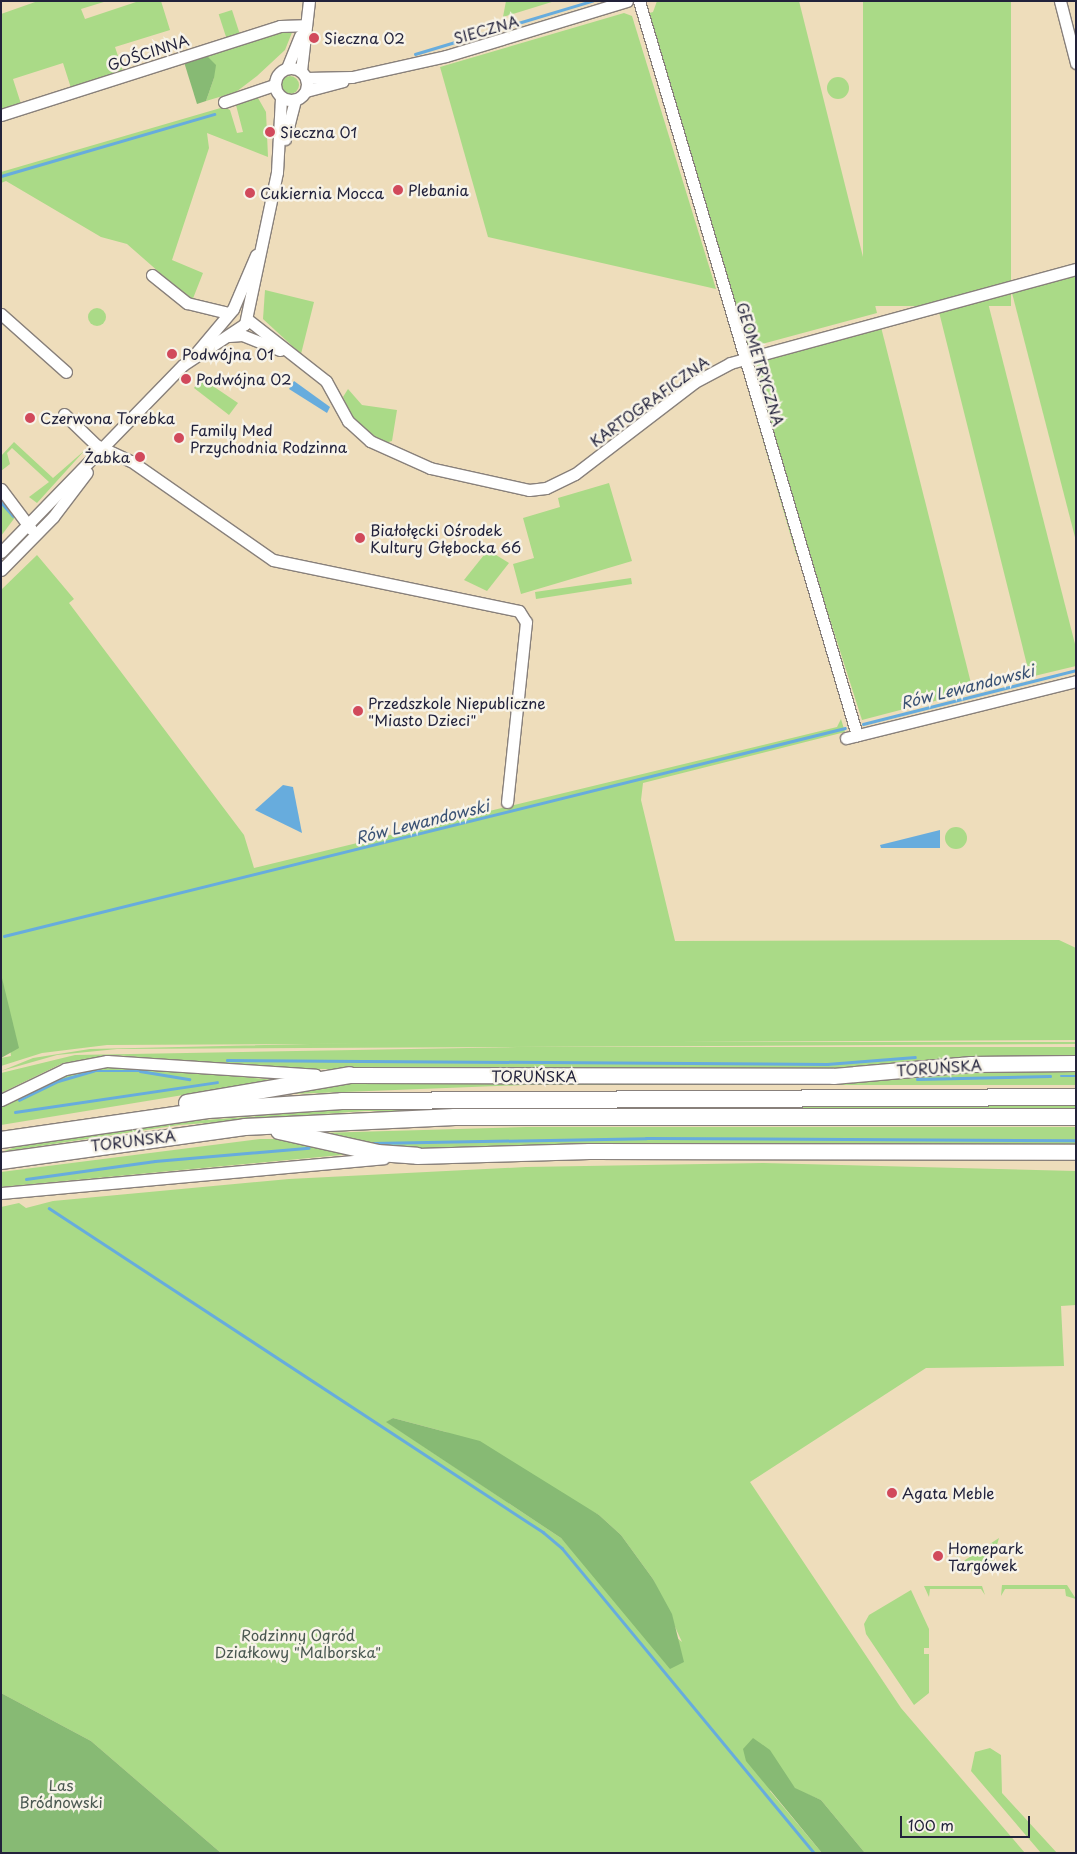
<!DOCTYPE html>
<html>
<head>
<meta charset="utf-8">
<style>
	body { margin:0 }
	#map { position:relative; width:1077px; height:1854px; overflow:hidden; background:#edb; font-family:"Playpen Sans",sans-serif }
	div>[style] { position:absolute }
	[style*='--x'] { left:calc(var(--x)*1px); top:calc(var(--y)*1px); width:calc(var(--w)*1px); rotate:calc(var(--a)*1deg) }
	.green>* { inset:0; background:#aada87; transform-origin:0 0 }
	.round { border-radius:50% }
	.forest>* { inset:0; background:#87ba74 }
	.water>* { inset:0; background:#67acdd }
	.stream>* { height:2.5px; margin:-1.25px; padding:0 1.25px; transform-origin:1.25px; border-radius:1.25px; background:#67acdd }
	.roads { filter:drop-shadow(1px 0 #88807b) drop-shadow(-1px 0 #88807b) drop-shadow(0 1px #88807b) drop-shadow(0 -1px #88807b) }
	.minor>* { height:11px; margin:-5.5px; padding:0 5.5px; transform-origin:5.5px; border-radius:5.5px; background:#fff }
	.minor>.ring { margin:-5.5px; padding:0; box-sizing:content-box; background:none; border:11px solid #fff; border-radius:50% }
	.major>* { height:15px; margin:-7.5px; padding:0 7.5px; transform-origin:7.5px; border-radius:7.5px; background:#fff }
	.highway>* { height:16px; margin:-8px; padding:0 8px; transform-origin:8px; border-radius:8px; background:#fff }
	.dots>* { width:14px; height:14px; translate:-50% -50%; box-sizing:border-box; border:2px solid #f7f3e8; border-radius:50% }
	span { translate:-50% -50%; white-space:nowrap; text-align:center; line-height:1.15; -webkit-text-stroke:5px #f7f3e8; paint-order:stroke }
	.street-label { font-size:15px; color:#22223b }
	.poi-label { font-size:15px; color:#22223b }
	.left { translate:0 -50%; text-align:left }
	.right { translate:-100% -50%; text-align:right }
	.park-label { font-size:15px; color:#4b5952 }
	.water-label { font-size:16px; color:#3a5274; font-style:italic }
	.frame { position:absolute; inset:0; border:2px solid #22223b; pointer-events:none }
	.scale { position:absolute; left:900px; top:1816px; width:130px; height:22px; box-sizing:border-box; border:2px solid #22223b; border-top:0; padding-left:6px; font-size:15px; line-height:18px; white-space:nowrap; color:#22223b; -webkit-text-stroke:4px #f7f3e8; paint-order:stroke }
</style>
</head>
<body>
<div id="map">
	<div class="green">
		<div style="clip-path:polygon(38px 1px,107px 1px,81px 9px,85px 19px,139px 1px,161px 1px,170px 30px,115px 47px,123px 71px,71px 88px,63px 63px,13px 79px,21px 104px,1px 110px,1px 14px)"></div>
		<div style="clip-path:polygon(506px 1px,555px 1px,503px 17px)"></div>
		<div style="clip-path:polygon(657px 1px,799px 1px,877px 313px,747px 348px,646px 14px,653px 12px)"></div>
		<div style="left:863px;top:1px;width:148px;height:305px"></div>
		<div style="left:232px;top:10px;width:25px;height:14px;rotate:72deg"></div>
		<div style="clip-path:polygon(624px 13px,632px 16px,716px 289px,488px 237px,440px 67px)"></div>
		<div style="clip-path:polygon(288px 29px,293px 30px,285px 50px,257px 76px,236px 92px,206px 101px,214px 78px,206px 55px)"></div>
		<div class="round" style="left:281px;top:76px;width:18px;height:18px"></div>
		<div class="round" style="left:827px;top:77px;width:22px;height:22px"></div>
		<div style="clip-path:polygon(250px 98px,258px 98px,266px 112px,268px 157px,207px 133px,209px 148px,172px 260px,203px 273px,192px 301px,127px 244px,101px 237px,6px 181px,1px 183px,1px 172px,224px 107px,230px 110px,237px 133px,243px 132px,236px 105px)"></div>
		<div style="clip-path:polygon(1076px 276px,1076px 541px,1012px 293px)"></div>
		<div style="clip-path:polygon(265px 290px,314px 302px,301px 354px,263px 319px)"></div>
		<div style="clip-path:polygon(987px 299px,1076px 648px,1076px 666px,1030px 677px,939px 312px)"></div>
		<div class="round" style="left:88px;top:308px;width:18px;height:18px"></div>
		<div style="clip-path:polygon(881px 327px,973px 691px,862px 720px,752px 374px,761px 359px)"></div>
		<div style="clip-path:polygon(744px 376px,802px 564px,796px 554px)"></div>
		<div style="clip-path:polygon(201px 378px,238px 403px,229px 415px,194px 388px)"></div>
		<div style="clip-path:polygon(348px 389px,362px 405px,397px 410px,392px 441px,385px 443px,356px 425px,343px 397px)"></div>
		<div style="clip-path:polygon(14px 442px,53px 478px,85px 450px,37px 503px,29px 497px,49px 482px,12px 448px,7px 453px,10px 464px,1px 471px,1px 456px)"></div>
		<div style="clip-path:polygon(609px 483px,632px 561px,521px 594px,513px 564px,534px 558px,523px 518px,560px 507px,558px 498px)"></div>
		<div style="clip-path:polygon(1px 495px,16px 516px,1px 536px)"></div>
		<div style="clip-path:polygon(488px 550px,509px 563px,487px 591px,464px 580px)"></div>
		<div style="clip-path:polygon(37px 555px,74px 599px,69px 603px,244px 835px,254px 868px,837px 727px,841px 719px,845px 732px,643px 783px,641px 800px,675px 941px,1059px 940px,1076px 948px,1076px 1040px,107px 1045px,42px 1053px,1px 1066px,1px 1058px,11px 1056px,1px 974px,1px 590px)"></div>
		<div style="clip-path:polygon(631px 578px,632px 584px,536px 599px,535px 592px)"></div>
		<div class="round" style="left:945px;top:827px;width:22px;height:22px"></div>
		<div style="clip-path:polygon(400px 1042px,1076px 1042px,1076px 1044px,117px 1049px,57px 1055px,1px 1071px,33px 1058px,90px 1049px)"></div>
		<div style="clip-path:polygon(517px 1047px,1076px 1047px,1076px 1057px,831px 1069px,289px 1069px,114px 1055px,63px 1063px,1px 1093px,1px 1073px,75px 1055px)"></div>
		<div style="clip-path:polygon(104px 1066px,164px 1069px,274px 1080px,1px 1125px,1px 1107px,20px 1096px,69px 1073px)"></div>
		<div style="clip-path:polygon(1076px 1069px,1076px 1085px,526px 1085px,241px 1096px,355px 1082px)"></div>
		<div style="clip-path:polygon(1076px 1105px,1076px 1108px,365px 1111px,179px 1125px,1px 1152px,25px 1144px,179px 1122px,365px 1108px)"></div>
		<div style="clip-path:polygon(526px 1127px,1076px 1127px,1076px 1147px,411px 1152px,319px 1133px)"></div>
		<div style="clip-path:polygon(260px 1139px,280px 1139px,352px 1154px,1px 1187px,1px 1172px)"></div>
		<div style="clip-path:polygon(evenodd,763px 1163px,1076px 1171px,1076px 1305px,1061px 1306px,1064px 1366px,926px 1368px,750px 1482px,901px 1708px,1025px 1853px,865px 1853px,821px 1800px,795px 1789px,785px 1775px,770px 1791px,822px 1853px,221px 1853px,91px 1741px,1px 1693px,1px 1207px,19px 1203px,26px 1208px,53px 1201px,289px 1179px,526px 1167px,763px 1163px,393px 1418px,446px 1432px,599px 1515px,621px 1535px,653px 1579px,682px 1642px,578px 1557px,561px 1538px,387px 1422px,393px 1418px)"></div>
		<div style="clip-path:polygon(999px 1538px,992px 1562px,999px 1569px,1015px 1564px,1015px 1572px,951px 1570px,952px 1561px,958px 1556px,962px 1562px)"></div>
		<div style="clip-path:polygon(1002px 1585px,1067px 1585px,1076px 1599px,1066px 1596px,1065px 1589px,1005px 1589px,1001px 1596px)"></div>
		<div style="clip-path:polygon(924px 1586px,982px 1586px,985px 1595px,981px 1589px,930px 1589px,929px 1597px)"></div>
		<div style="clip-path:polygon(911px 1590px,929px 1629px,929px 1648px,924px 1648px,924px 1654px,929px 1654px,929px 1693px,914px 1705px,866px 1634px,864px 1624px,869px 1615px)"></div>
		<div style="clip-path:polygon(990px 1748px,1001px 1755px,1002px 1793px,1057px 1853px,1041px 1853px,971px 1771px,975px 1752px)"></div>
	</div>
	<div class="forest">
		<div style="clip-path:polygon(206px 55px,216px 65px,214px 78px,206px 101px,197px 104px,184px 62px)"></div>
		<div style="clip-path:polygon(1px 974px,19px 1048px,1px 1058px)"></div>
		<div style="clip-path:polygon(393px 1418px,480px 1441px,599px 1515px,621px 1535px,653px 1579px,672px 1614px,684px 1662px,670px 1669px,561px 1538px,386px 1422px)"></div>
		<div style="clip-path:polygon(1px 1693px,91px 1741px,221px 1853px,1px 1853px)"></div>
		<div style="clip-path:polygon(753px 1738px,770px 1750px,795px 1788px,821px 1800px,865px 1853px,822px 1853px,746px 1761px,743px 1749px)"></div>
	</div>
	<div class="water">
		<div style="clip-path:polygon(294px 381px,330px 407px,327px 413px,289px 389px)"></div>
		<div style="clip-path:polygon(283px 785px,293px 787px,302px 833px,255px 810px)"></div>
		<div style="clip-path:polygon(940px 830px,940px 848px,881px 848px,880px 845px)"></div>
	</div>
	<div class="stream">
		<div style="--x:415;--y:54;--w:185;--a:-16.7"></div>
		<div style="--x:1;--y:176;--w:222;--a:-16.2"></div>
		<div style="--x:1;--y:502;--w:18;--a:49"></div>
		<div style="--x:863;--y:724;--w:220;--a:-14.2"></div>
		<div style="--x:4;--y:936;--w:866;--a:-13.89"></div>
		<div style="--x:227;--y:1060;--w:600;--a:0.38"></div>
		<div style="--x:827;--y:1064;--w:88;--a:-4.5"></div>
		<div style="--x:1061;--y:1076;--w:15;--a:0"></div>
		<div style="--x:917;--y:1079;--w:133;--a:-1.3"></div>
		<div style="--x:19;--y:1100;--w:43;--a:-26"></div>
		<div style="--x:58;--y:1081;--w:37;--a:-16"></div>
		<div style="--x:94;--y:1071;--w:46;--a:0"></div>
		<div style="--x:140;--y:1071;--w:50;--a:9.3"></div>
		<div style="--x:15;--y:1112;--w:204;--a:-8.4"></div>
		<div style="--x:372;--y:1143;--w:274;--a:-1"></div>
		<div style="--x:646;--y:1138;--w:430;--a:0.3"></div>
		<div style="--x:26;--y:1179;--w:130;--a:-7.9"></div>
		<div style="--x:155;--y:1161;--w:154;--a:-4.9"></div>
		<div style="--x:49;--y:1208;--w:591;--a:33.26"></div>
		<div style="--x:543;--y:1532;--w:25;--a:40"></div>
		<div style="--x:562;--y:1548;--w:396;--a:50.4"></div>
	</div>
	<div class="roads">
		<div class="minor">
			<div style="--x:639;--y:1;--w:766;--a:73.46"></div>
			<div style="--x:1060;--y:1;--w:64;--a:75.5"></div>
			<div class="ring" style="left:275px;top:68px;width:21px;height:21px"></div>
			<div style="--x:287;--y:68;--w:35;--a:-68"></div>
			<div style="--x:301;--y:71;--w:70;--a:-83.5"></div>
			<div style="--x:306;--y:78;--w:46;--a:-1.2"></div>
			<div style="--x:352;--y:77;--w:96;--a:-12.6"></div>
			<div style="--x:446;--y:56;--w:189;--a:-16.9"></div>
			<div style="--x:306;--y:91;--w:38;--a:-15"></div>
			<div style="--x:224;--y:102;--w:53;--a:-18.8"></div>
			<div style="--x:1;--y:115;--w:293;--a:-17.7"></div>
			<div style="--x:280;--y:26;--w:24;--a:-2"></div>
			<div style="--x:285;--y:139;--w:40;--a:-75.6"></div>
			<div style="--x:152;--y:275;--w:45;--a:38.7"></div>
			<div style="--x:187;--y:303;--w:42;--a:13.7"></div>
			<div style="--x:1;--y:314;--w:87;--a:41.7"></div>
			<div style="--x:247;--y:319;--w:100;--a:38.1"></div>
			<div style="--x:326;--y:381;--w:46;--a:61.2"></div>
			<div style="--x:348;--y:421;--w:30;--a:42"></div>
			<div style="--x:370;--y:441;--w:66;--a:24.2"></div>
			<div style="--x:430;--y:468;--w:101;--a:12.5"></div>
			<div style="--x:529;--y:490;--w:17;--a:-7"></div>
			<div style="--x:546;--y:488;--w:32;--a:-26"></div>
			<div style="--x:575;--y:474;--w:151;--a:-37.5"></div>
			<div style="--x:695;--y:382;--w:40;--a:-28"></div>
			<div style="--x:730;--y:363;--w:359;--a:-15.2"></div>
			<div style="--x:229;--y:336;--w:13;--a:-4"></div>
			<div style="--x:242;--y:335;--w:41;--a:21.5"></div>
			<div style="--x:196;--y:353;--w:57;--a:-49.9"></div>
			<div style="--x:233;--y:309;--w:59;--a:-66.9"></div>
			<div style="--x:64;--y:414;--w:45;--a:44.1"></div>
			<div style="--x:96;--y:445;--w:38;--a:25"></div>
			<div style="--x:131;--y:461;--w:173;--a:34.9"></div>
			<div style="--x:273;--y:560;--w:251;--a:11.7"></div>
			<div style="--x:519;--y:611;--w:13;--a:58"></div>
			<div style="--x:526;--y:622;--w:181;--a:96"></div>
			<div style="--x:1;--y:489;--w:50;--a:53.1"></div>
			<div style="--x:1;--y:552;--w:261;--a:-45.8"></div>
			<div style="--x:183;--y:365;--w:74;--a:-33.5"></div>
			<div style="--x:245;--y:324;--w:155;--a:-78.1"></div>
			<div style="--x:277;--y:172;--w:75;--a:-86.9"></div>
			<div style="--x:1;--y:570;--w:74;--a:-45.5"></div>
			<div style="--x:53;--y:517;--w:56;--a:-52.9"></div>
			<div style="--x:846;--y:738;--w:237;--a:-13.9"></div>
			<div style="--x:1;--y:1100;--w:71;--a:-25.8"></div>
			<div style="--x:65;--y:1069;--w:43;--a:-10.8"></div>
			<div style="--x:107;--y:1061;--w:209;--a:3.8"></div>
			<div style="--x:1;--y:1193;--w:384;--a:-5.2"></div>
		</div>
		<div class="major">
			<div style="--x:350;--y:1075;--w:483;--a:0.1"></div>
			<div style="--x:833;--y:1076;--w:139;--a:-5"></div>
			<div style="--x:971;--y:1064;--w:105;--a:-0.5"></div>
			<div style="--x:417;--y:1156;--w:172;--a:-1.7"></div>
			<div style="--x:589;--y:1151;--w:487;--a:0.1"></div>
		</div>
		<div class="highway">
			<div style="--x:187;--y:1103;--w:165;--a:-9.7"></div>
			<div style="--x:279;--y:1131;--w:101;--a:12.5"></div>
			<div style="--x:378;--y:1153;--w:39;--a:4"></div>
			<div style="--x:1;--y:1140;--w:209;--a:-8.2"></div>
			<div style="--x:208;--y:1110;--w:134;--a:-3.8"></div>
			<div style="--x:342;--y:1101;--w:734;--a:-0.31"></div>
			<div style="--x:1;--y:1161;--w:246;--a:-7.9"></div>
			<div style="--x:245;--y:1127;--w:210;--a:-2.7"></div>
			<div style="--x:455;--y:1117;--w:621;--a:0"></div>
		</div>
	</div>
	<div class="dots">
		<div style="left:314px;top:38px;background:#d1495b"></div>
		<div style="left:270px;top:132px;background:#d1495b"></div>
		<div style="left:398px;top:190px;background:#d1495b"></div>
		<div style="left:250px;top:193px;background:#d1495b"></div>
		<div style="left:172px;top:354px;background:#d1495b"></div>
		<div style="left:186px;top:379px;background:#d1495b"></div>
		<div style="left:30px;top:418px;background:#d1495b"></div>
		<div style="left:179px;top:438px;background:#d1495b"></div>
		<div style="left:140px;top:457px;background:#d1495b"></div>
		<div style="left:360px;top:538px;background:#d1495b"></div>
		<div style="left:358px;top:711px;background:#d1495b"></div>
		<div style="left:892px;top:1493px;background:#d1495b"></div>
		<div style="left:938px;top:1556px;background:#d1495b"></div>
	</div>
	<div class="street-label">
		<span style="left:486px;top:29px;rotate:-16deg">SIECZNA</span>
		<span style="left:148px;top:52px;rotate:-18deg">GOŚCINNA</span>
		<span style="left:761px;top:364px;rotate:73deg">GEOMETRYCZNA</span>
		<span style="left:649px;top:401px;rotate:-36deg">KARTOGRAFICZNA</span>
		<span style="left:939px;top:1067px;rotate:-4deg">TORUŃSKA</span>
		<span style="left:534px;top:1076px">TORUŃSKA</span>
		<span style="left:133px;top:1140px;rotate:-7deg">TORUŃSKA</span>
	</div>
	<div class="poi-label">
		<span class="left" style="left:324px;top:38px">Sieczna 02</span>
		<span class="left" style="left:280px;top:132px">Sieczna 01</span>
		<span class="left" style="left:408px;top:190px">Plebania</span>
		<span class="left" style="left:260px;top:193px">Cukiernia Mocca</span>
		<span class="left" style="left:182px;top:354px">Podwójna 01</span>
		<span class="left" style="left:196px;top:379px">Podwójna 02</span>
		<span class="left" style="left:40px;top:418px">Czerwona Torebka</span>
		<span class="left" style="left:190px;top:438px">Family Med<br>Przychodnia Rodzinna</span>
		<span class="right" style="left:130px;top:457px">Żabka</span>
		<span class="left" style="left:370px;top:538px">Białołęcki Ośrodek<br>Kultury Głębocka 66</span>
		<span class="left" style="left:368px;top:711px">Przedszkole Niepubliczne<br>"Miasto Dzieci"</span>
		<span class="left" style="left:902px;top:1493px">Agata Meble</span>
		<span class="left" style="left:948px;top:1556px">Homepark<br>Targówek</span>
	</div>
	<div class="park-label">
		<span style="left:298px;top:1643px">Rodzinny Ogród<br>Działkowy "Malborska"</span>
		<span style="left:61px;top:1793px">Las<br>Bródnowski</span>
	</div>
	<div class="water-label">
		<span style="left:967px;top:686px;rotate:-14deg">Rów Lewandowski</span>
		<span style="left:422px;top:821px;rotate:-14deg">Rów Lewandowski</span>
	</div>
	<div class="frame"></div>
	<div class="scale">100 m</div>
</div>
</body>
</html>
